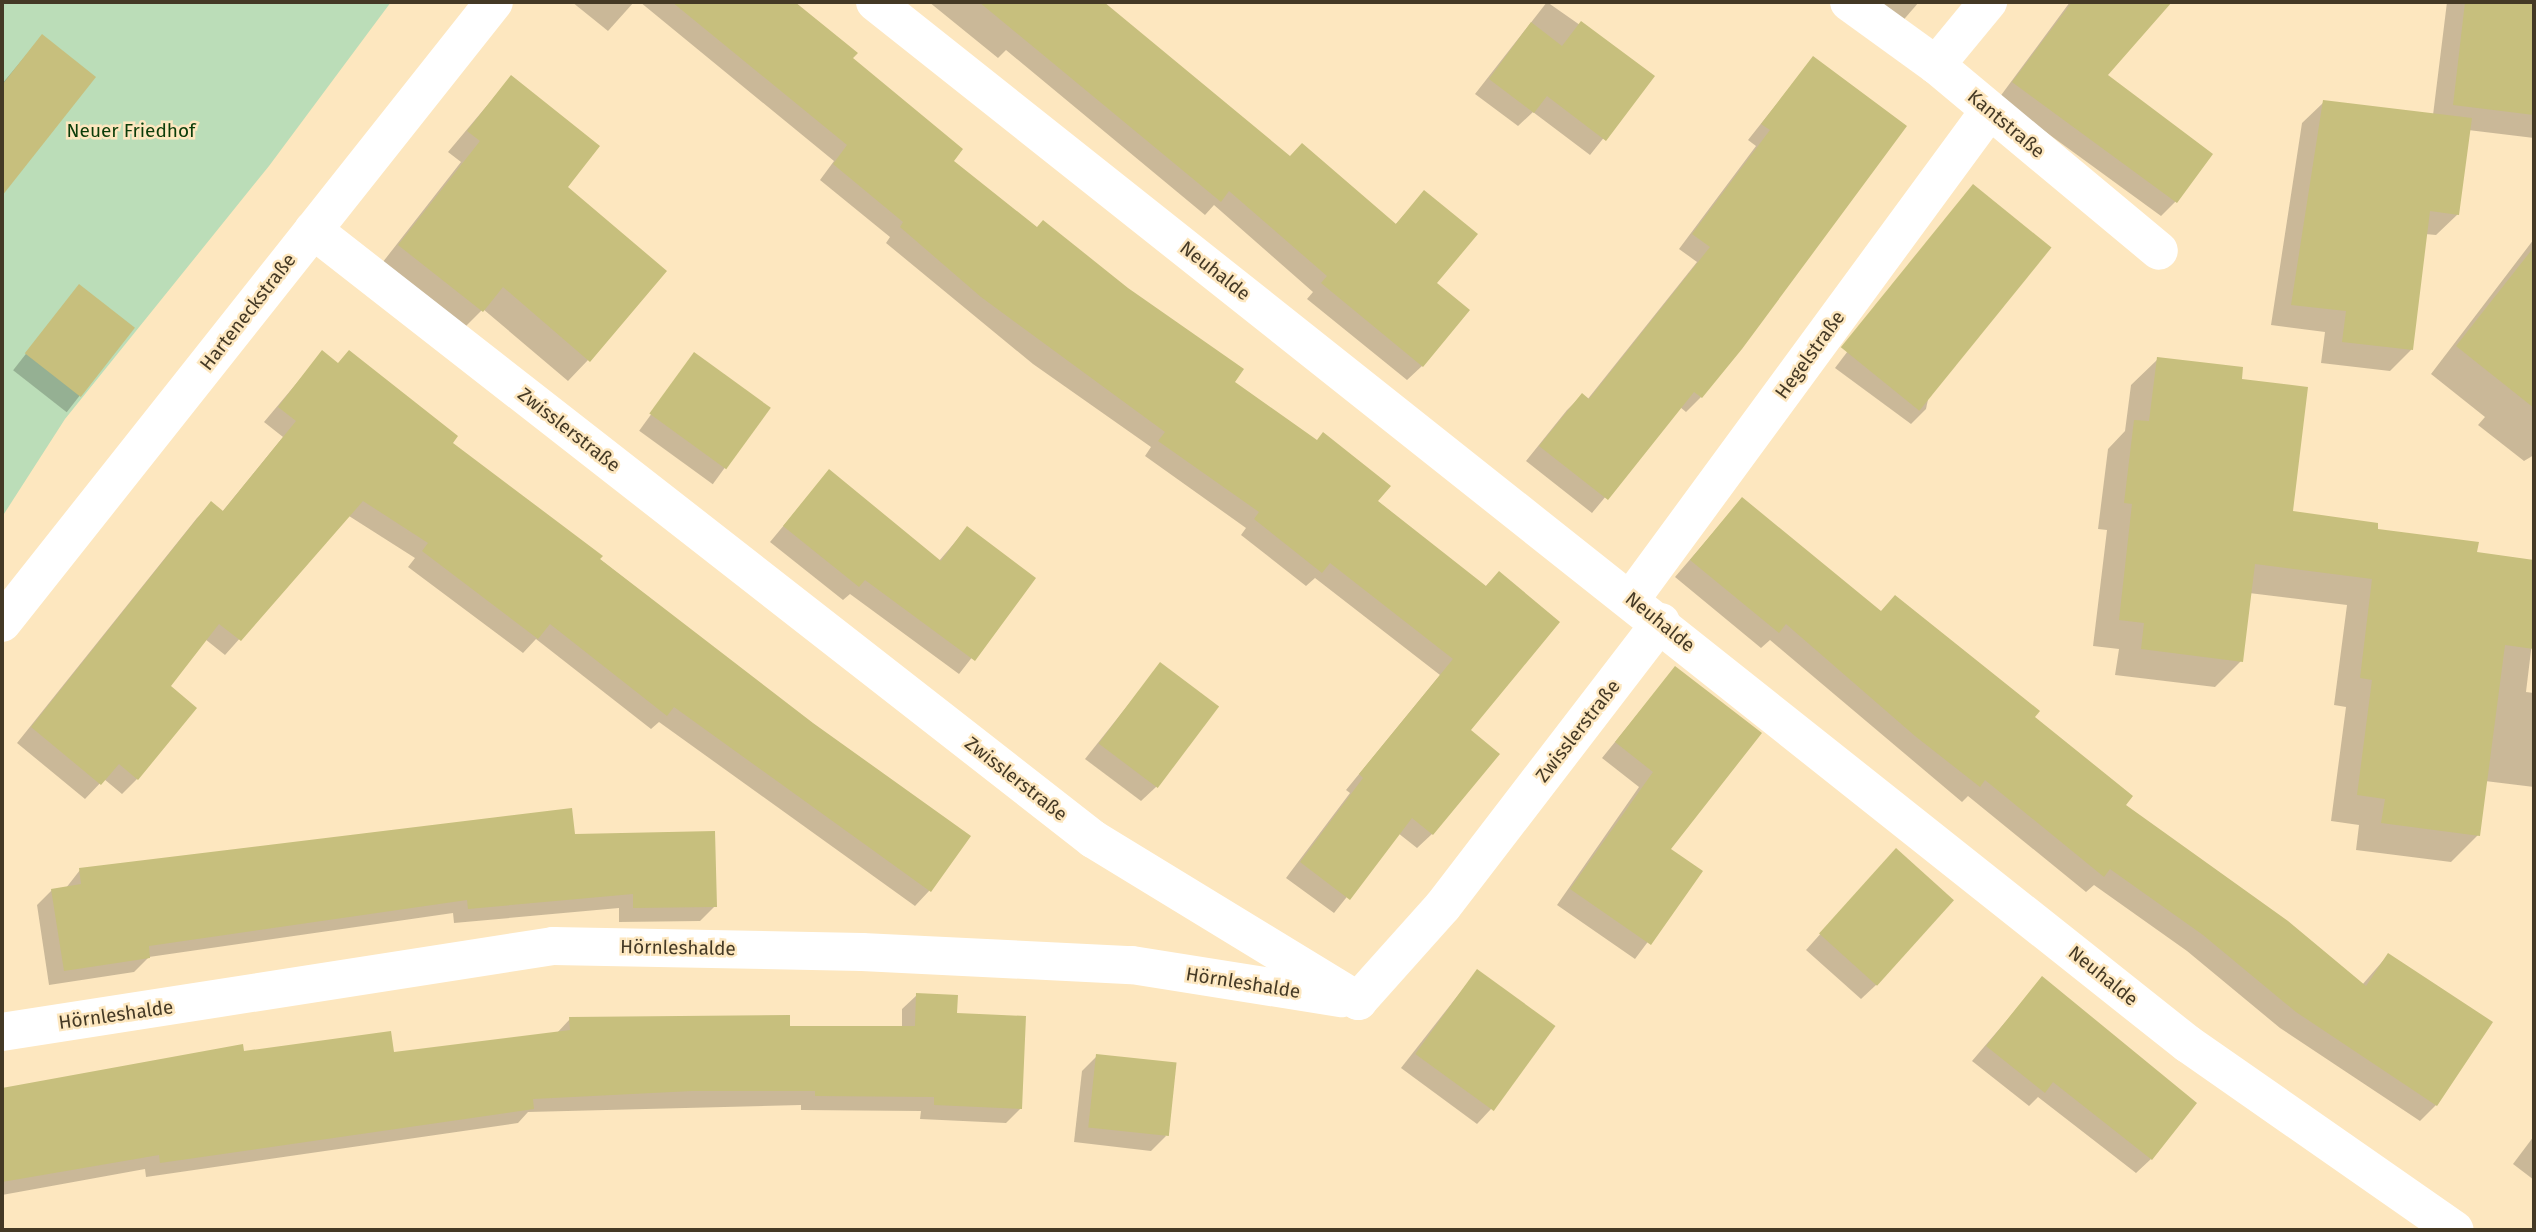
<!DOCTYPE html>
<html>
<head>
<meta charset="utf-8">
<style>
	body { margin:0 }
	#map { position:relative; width:2536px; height:1232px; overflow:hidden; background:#fde7bf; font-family:"Fira Sans",sans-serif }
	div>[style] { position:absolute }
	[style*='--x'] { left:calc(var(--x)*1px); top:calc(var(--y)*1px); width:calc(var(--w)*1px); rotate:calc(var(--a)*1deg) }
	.green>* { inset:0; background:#bbddb8 }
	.shadow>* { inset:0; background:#0003; transform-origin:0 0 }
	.building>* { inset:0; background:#c7bf7d; transform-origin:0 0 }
	.minor>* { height:38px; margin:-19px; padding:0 19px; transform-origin:19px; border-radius:19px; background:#fff }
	span { translate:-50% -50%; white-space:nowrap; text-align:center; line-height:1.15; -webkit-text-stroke:5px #fde7bf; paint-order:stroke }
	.street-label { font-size:19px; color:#443925 }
	.park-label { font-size:19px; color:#0b3c09 }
	.frame { position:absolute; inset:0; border:4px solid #443925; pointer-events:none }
</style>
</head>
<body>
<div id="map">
	<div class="green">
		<div style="clip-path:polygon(2px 2px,391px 2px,269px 166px,65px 419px,2px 517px)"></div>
	</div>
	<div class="shadow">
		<div style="clip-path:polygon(572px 2px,634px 2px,608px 31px)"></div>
		<div style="clip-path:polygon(640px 2px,792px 2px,855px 53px,851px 59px,951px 161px,1485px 587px,1499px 573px,1468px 730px,1432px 834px,1417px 848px,1398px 833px,1334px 913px,1286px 878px,1350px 793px,1346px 790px,1440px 675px,1315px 578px,1306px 586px,1241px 535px,1246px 528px,1145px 456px,1151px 447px,1033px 364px,886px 243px,890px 237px,820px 180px,834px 161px)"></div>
		<div style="clip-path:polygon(929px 2px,1086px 2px,1091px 6px,1101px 2px,1289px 157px,1394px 226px,1424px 193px,1435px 283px,1422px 366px,1407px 380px,1307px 299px,1313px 292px,1214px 205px,1205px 215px,1006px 50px,998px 58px)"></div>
		<div style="clip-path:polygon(1547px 2px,1653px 76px,1590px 155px,1533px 112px,1518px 126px,1475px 94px)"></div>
		<div style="clip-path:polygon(1855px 2px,1919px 2px,1893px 32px)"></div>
		<div style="clip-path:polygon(2070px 2px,2170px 2px,2105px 75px,2176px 201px,2161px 216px,1999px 98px)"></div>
		<div style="clip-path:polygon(2447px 2px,2534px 2px,2534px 138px,2468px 130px,2458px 214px,2436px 235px,2425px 234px,2411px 350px,2390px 371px,2321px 363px,2325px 332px,2271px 325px,2302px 123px,2324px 102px,2433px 115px)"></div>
		<div style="clip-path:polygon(42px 36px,94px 77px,2px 193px,2px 84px)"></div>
		<div style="clip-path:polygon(1813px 58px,1904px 126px,1701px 397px,1686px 412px,1680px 407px,1592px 513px,1526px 461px,1567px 410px,1582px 395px,1587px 400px,1697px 262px,1679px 249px,1756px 146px,1748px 140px)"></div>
		<div style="clip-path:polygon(511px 77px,566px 187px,588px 360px,568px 381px,483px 309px,461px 331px,379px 267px,461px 162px,448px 152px)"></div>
		<div style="clip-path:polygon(1973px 186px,1926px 409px,1911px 424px,1835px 368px)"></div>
		<div style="clip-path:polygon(2534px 239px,2534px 455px,2524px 461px,2478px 425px,2485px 417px,2431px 374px)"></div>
		<div style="left:79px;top:286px;width:68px;height:107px;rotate:38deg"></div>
		<div style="clip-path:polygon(322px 353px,450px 443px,812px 724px,969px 836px,929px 891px,915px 906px,659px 722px,651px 729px,536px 639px,523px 653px,408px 567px,415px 558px,349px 516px,225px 655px,205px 639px,168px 686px,137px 779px,122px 794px,104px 779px,85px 799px,17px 743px,197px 518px,211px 504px,222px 512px,283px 437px,264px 422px)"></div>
		<div style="left:695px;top:354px;width:91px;height:95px;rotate:36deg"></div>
		<div style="clip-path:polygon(2158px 359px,2240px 381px,2291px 512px,2475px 554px,2534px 562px,2534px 626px,2526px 692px,2534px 693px,2534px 787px,2485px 781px,2478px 835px,2451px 862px,2356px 850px,2359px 825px,2331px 821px,2346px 707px,2334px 705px,2347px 605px,2249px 593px,2241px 661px,2215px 687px,2115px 675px,2119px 649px,2093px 646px,2107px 530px,2098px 529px,2108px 449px,2125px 431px,2131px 385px)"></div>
		<div style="clip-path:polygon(829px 471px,939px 561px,967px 528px,1034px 578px,959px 674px,850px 594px,843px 600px,770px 542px)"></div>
		<div style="clip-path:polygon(1742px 499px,1880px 612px,2033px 717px,2123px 806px,2362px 985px,2388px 955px,2436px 1105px,2420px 1121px,2280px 1028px,2187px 951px,2094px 885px,2086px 892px,1968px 796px,1962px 802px,1770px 640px,1761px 648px,1675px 577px)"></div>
		<div style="clip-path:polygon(1160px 665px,1156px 787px,1141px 801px,1085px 759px)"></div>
		<div style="clip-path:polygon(1675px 668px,1669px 850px,1700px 872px,1635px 959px,1557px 905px,1639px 787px,1602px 758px)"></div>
		<div style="clip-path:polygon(573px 836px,715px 906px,700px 921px,619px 922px,619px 908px,454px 923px,453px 913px,149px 957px,134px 972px,49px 985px,37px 905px,52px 890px,66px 888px,80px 870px)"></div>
		<div style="clip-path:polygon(1882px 865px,1876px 985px,1861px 999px,1806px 950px)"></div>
		<div style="clip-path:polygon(1477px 971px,1491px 1109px,1477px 1124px,1401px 1068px)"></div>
		<div style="clip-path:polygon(2042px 979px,2151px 1159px,2136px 1173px,2038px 1097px,2029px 1106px,1972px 1061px)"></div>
		<div style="clip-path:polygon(917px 995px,956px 1014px,1021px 1108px,1006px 1123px,920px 1119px,921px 1111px,801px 1110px,801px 1105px,528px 1112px,518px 1123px,146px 1177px,145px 1169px,2px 1195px,2px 1089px,241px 1046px,242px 1053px,392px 1054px,556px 1034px,570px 1019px,788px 1016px,788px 1028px,902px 1028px,902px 1009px)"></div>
		<div style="clip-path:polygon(1097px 1056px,1166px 1136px,1151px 1151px,1074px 1142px,1082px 1071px)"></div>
		<div style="clip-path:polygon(2534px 1136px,2534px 1180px,2513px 1164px)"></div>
	</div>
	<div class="building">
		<div style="clip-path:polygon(672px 2px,795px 2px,858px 53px,853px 58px,963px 149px,954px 161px,1037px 227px,1043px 220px,1128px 288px,1244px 369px,1235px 382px,1317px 440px,1323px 432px,1391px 486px,1378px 501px,1486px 586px,1499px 571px,1560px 622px,1471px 730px,1500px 754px,1433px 835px,1412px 818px,1350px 900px,1300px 862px,1363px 778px,1359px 774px,1453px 659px,1330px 563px,1322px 573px,1254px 519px,1259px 512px,1158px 441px,1165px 432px,981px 297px,900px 227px,903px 222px,833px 164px,847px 145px)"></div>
		<div style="clip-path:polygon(979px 2px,1104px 2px,1290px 156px,1302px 143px,1396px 224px,1424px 190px,1478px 234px,1437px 283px,1470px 310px,1423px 367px,1321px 283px,1327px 276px,1229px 191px,1221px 202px)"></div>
		<div style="clip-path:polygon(2072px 2px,2172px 2px,2108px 75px,2213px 154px,2177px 203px,2012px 82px)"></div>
		<div style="clip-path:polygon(2465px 2px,2534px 2px,2534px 115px,2453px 105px)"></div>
		<div style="clip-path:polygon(1581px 21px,1655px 76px,1606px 141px,1547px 96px,1534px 113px,1489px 79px,1531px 22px,1562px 46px)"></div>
		<div style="clip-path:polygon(42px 34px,96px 77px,2px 196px,2px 85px)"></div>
		<div style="clip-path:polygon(1813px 56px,1907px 126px,1742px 349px,1702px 398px,1694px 392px,1608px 500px,1539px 446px,1582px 393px,1589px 399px,1710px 247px,1692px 234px,1770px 130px,1761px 124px)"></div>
		<div style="clip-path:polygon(511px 75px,600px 146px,568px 187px,667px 271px,590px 362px,503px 287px,483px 312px,398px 245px,480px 141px,467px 131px)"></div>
		<div style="clip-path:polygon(2323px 100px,2472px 118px,2459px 215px,2430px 211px,2413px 350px,2342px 342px,2346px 311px,2291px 305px)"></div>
		<div style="left:1973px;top:184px;width:101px;height:210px;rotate:39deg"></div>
		<div style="clip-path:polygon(2534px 247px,2534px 408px,2456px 346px)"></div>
		<div style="left:79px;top:284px;width:71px;height:88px;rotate:38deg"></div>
		<div style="clip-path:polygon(322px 350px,338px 363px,349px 350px,458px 436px,453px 443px,603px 556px,600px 559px,813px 723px,971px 836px,931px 892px,674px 707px,667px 716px,550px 624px,538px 639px,422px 551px,428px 543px,363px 501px,241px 641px,219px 624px,171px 686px,197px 708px,138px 780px,119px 764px,101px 785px,31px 727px,211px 501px,223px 511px,296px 421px,278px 407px)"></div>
		<div style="left:694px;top:352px;width:95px;height:76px;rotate:36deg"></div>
		<div style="clip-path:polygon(2157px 357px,2243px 367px,2242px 379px,2308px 387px,2293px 511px,2378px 523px,2378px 529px,2479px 542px,2477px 552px,2534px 560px,2534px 649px,2505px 645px,2480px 836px,2381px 823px,2385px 799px,2357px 795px,2372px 680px,2360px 678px,2372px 579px,2255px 564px,2243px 662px,2141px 649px,2144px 623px,2119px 620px,2132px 504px,2124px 503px,2134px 420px,2149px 421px)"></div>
		<div style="clip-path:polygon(829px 469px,941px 561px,967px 526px,1036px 578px,975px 661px,865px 580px,859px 587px,783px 526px)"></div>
		<div style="clip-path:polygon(1742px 497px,1881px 611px,1895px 595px,2040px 711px,2035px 717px,2133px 796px,2126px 805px,2288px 921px,2366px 986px,2388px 953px,2493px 1022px,2437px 1106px,2296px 1012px,2203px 935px,2110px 869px,2104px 877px,1985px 780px,1980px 787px,1915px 736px,1786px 624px,1779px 633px,1690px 560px)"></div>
		<div style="left:1160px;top:662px;width:74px;height:102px;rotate:37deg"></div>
		<div style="clip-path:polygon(1675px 666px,1762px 733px,1671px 849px,1703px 871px,1651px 945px,1570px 889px,1653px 772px,1615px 742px)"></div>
		<div style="clip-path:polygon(572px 808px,575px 834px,715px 831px,717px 907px,633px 908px,633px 894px,468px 909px,467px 900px,149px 946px,150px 958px,64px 971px,51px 889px,81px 884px,79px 868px)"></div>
		<div style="left:1896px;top:848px;width:78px;height:115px;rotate:42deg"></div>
		<div style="left:1477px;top:969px;width:97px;height:105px;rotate:36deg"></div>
		<div style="clip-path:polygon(2042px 976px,2197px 1103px,2152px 1160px,2053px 1082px,2045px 1093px,1986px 1046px)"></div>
		<div style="clip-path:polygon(916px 993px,958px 995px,957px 1013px,1026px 1016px,1022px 1109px,934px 1105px,934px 1097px,815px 1096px,815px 1091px,692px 1091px,533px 1099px,534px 1109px,160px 1163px,159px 1155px,2px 1182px,2px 1088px,243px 1044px,244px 1051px,391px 1031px,394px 1052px,570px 1030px,569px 1017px,790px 1015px,790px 1026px,915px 1026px)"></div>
		<div style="left:1096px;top:1054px;width:81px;height:74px;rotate:6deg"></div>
	</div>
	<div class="minor">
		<div style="--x:875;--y:2;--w:1676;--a:38.44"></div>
		<div style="--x:2188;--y:1044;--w:325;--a:34.9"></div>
		<div style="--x:1849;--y:2;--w:107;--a:35.9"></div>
		<div style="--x:1936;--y:65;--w:290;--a:39.8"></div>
		<div style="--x:1936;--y:65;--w:82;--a:-50.5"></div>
		<div style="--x:313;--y:230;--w:990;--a:37.98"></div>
		<div style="--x:1093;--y:839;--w:311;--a:31.4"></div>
		<div style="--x:1358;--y:1001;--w:127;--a:-48.2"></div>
		<div style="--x:1443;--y:906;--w:358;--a:-52.5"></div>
		<div style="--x:1631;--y:599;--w:605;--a:-53.74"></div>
		<div style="--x:2;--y:623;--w:792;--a:-51.61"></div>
		<div style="--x:2;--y:1032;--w:558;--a:-8.87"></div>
		<div style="--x:553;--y:946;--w:309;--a:1.1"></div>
		<div style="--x:862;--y:952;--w:270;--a:2.8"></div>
		<div style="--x:1132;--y:965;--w:212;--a:9"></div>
	</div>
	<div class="street-label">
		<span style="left:2006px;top:124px;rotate:40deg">Kantstraße</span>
		<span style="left:1215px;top:271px;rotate:38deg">Neuhalde</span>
		<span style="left:248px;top:312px;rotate:-52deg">Harteneckstraße</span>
		<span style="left:1810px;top:355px;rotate:-54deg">Hegelstraße</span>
		<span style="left:569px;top:430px;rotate:38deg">Zwisslerstraße</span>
		<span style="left:1660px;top:622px;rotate:39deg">Neuhalde</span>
		<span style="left:1578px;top:731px;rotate:-52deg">Zwisslerstraße</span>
		<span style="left:1016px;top:779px;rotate:38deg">Zwisslerstraße</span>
		<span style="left:678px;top:948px;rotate:1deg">Hörnleshalde</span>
		<span style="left:2103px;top:976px;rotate:39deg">Neuhalde</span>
		<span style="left:1243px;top:983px;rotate:9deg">Hörnleshalde</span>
		<span style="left:116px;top:1015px;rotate:-8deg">Hörnleshalde</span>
	</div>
	<div class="park-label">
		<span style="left:131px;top:131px">Neuer Friedhof</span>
	</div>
	<div class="frame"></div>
</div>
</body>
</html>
